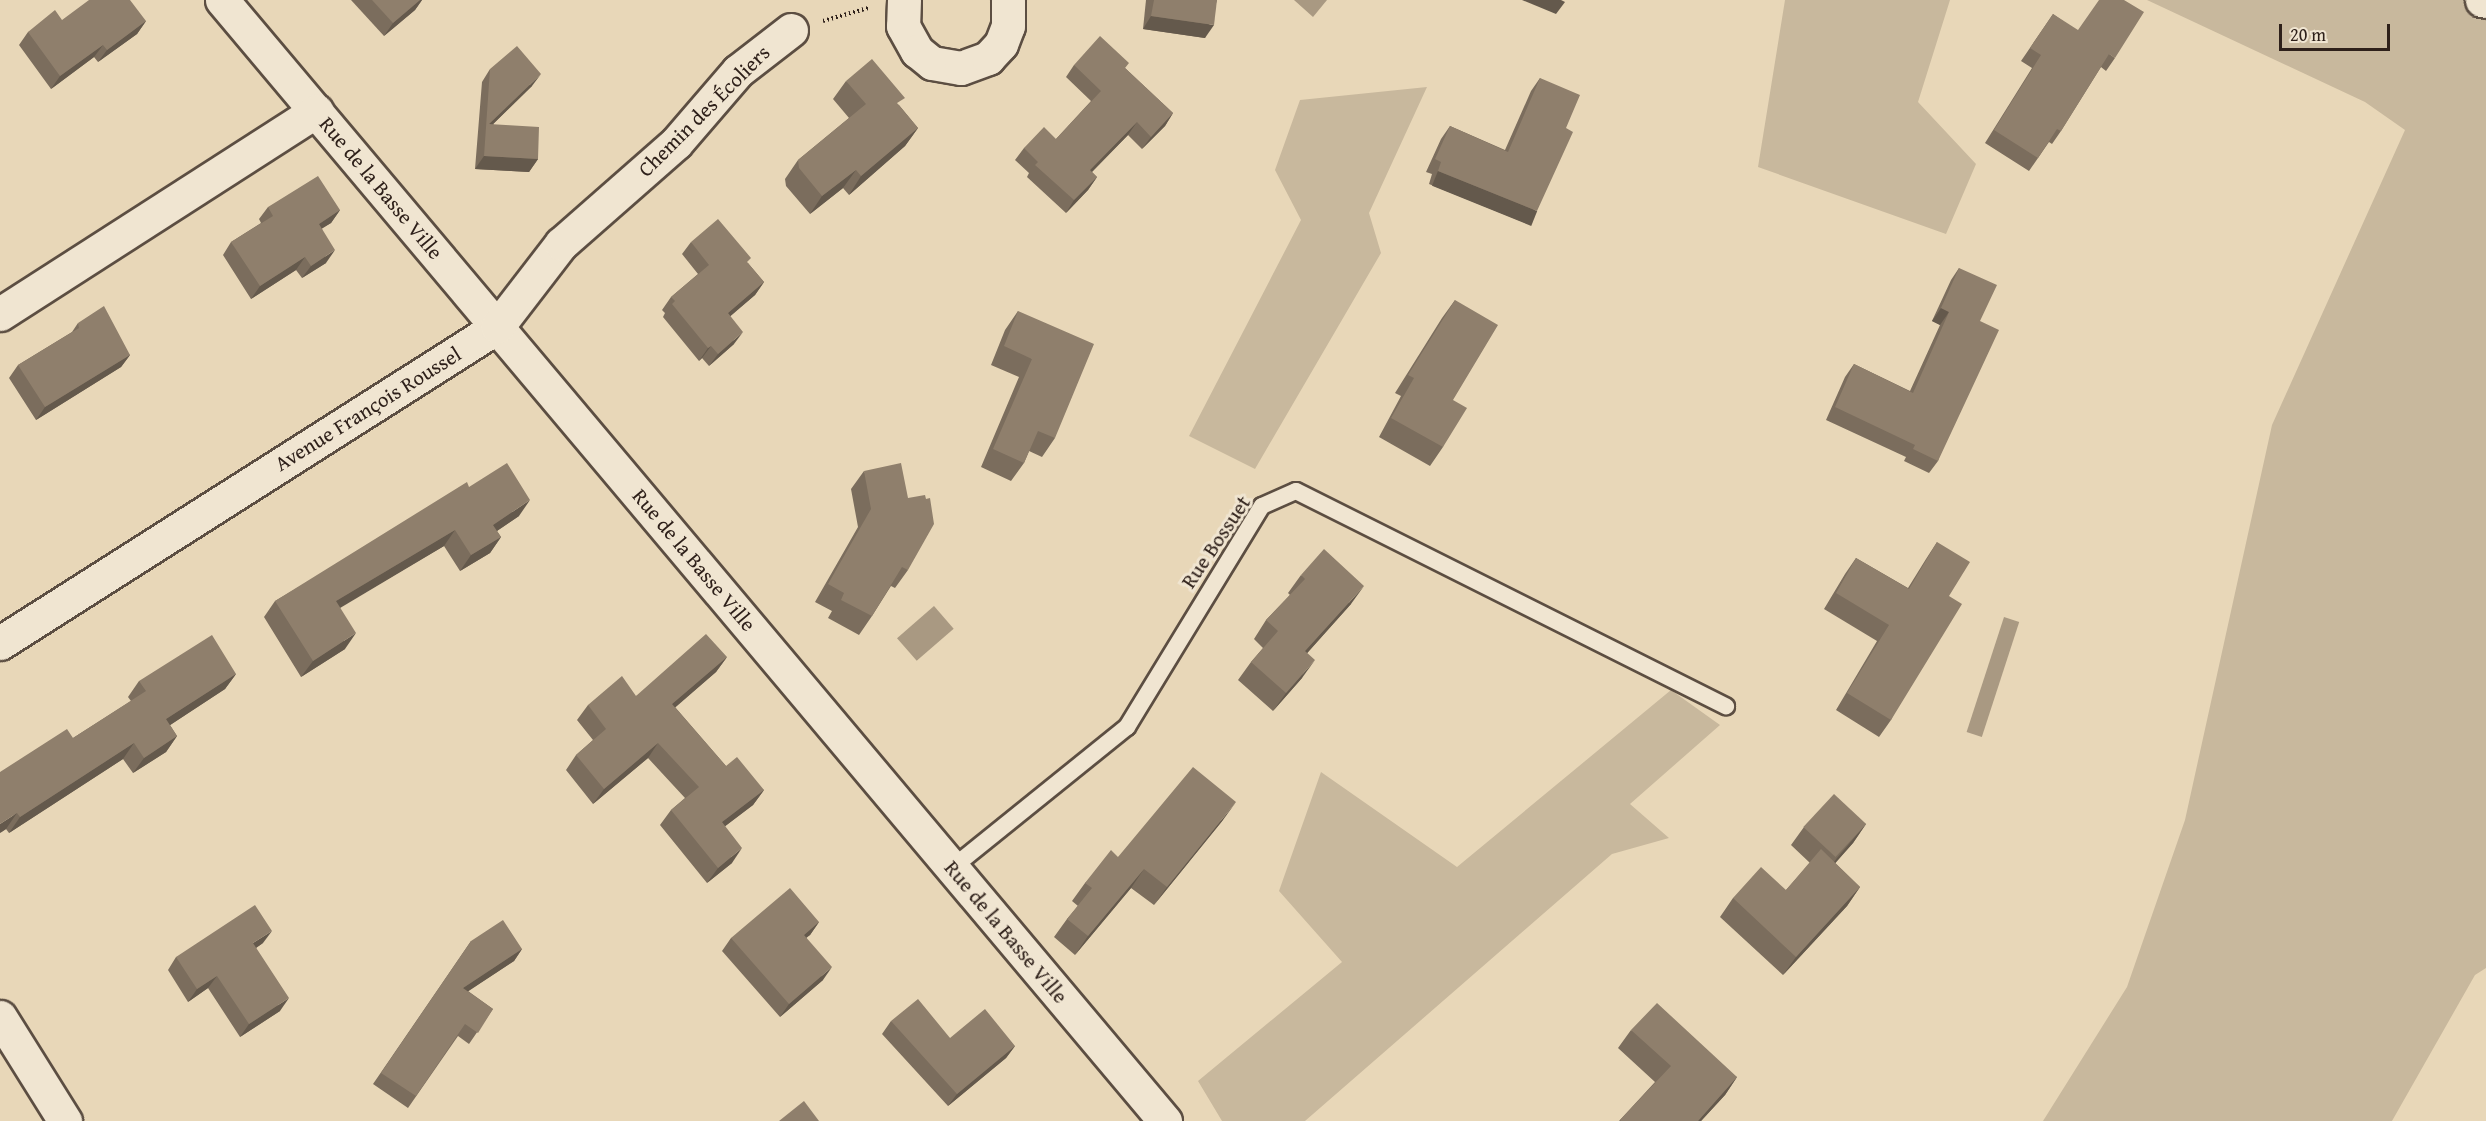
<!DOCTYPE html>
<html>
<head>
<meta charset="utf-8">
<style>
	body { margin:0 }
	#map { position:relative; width:2486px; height:1121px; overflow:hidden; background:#e8d7b8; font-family:"Gentium Book Plus",serif }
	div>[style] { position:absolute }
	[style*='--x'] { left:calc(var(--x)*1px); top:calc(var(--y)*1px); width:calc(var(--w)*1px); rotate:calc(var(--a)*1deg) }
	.green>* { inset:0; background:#c8b89d }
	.water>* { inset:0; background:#a99982; transform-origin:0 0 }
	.path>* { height:4px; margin-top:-2px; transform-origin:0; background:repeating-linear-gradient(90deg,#2e201a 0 1.5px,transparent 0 4.5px) }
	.roads { filter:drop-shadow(2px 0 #5c4e42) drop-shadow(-2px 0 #5c4e42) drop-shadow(0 2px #5c4e42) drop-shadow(0 -2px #5c4e42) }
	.lane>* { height:16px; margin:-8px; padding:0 8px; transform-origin:8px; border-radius:8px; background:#f0e5d1 }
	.street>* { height:33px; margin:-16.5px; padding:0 16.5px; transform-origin:16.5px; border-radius:16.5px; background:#f0e5d1 }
	.wall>* { inset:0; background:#7b6d5d }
	.shaded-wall>* { inset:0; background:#64594c; transform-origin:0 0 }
	.building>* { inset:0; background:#8f7f6c; transform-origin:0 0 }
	span { translate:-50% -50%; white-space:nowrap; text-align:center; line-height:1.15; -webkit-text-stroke:6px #f0e5d1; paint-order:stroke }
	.street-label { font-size:21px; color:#2e201a }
	.scale { position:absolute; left:2279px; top:24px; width:111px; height:27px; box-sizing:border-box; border:3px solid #2e201a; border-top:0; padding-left:8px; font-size:18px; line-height:21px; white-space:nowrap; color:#2e201a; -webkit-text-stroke:4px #f0e5d1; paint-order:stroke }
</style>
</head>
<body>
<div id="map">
	<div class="green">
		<div style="clip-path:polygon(1785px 0,1950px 0,1918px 102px,1976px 164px,1946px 234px,1758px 167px)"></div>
		<div style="clip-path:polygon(2147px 0,2486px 0,2486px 968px,2475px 975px,2392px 1121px,2043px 1121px,2127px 987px,2185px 820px,2272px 425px,2405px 130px,2365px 102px)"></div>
		<div style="clip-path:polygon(1427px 87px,1369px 213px,1381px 253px,1255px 469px,1189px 436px,1301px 220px,1275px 170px,1300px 100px)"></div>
		<div style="clip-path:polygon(1671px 690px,1720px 725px,1630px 804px,1669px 838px,1612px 854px,1305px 1121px,1222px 1121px,1198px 1081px,1342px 962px,1279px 891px,1321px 772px,1457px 867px)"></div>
	</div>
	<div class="water">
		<div style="clip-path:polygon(1294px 0,1327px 0,1313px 17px)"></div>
		<div style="left:934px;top:606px;width:30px;height:49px;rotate:49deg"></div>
		<div style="left:2004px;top:617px;width:16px;height:121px;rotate:18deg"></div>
	</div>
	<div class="path">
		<div style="--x:823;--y:21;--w:47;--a:-16.1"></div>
	</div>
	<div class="roads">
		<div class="lane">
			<div style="--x:952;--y:868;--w:225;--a:-38.9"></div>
			<div style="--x:1127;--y:727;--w:259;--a:-58.6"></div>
			<div style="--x:1262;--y:506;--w:37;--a:-24"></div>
			<div style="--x:1296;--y:491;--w:481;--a:26.6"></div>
		</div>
		<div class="street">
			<div style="--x:222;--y:0;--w:1465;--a:49.93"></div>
			<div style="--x:904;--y:0;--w:26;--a:92"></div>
			<div style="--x:903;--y:26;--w:29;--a:61"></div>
			<div style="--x:917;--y:51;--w:19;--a:39"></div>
			<div style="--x:932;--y:63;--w:29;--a:10"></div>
			<div style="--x:961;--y:68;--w:29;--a:-20"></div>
			<div style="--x:988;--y:58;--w:19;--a:-47"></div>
			<div style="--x:1001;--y:44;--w:19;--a:-69"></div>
			<div style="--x:1008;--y:26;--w:26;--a:-90"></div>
			<div style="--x:2482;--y:0;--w:4;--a:14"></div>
			<div style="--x:0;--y:314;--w:376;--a:-32.7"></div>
			<div style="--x:0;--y:643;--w:589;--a:-32.45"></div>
			<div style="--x:497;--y:327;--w:105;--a:-52.4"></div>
			<div style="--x:561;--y:244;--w:153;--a:-41.3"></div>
			<div style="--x:676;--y:143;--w:95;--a:-49.3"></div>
			<div style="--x:738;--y:71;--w:67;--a:-37.7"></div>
			<div style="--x:0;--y:1017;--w:123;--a:58"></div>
		</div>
	</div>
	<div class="wall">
		<div style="clip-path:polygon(351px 0,422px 0,415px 10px,384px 36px)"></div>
		<div style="clip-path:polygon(1146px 0,1217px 0,1205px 38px,1143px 29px)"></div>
		<div style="clip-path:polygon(2053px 14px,2115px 58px,2106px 71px,2101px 67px,2061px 131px,2052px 144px,2049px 142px,2029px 171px,1985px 143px,2032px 68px,2021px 61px)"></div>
		<div style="clip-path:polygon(62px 20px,146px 21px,137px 34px,98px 62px,94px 57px,51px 89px,19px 45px,28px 32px)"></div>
		<div style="clip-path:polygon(1074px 65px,1125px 68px,1173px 113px,1165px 126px,1142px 149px,1128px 135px,1092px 172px,1097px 177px,1088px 190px,1066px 213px,1027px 177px,1029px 173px,1015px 160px,1024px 148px,1056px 139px,1091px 101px,1066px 77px)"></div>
		<div style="clip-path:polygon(490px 69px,532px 86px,493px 124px,538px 159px,529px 172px,475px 169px,482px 82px)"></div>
		<div style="clip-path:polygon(1540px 78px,1566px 128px,1528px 224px,1429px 184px,1432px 174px,1426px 172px,1441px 139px,1450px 126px,1505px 150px,1531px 91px)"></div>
		<div style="clip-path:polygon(846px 81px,899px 105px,918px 128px,905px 146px,849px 195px,843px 188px,810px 214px,786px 186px,785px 179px,798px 160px,849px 118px,833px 99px)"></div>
		<div style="clip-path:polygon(268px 207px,340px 210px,331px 223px,322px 228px,326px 263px,302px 278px,296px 270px,251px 299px,223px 255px,231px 242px,261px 223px,259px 219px)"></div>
		<div style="clip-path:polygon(691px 242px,748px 263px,764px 282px,755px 295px,730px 316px,734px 344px,709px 366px,702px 358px,699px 361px,663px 317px,665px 313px,662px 310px,671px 297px,698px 274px,682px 254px)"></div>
		<div style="clip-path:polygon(1959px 268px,1980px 321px,1938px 461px,1929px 473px,1904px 461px,1906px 457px,1826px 420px,1845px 377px,1854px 364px,1910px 391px,1940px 325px,1932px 321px,1951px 280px)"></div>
		<div style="clip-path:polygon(1455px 300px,1453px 400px,1443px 447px,1430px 466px,1379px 437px,1401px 396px,1395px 393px,1442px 318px)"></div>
		<div style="clip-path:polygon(1018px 311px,1055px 438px,1042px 457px,1029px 451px,1024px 463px,1011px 481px,981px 467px,1019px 377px,991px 365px,1005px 330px)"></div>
		<div style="clip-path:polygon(78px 323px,130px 355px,121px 367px,36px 420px,9px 378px,18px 365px,72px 332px)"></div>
		<div style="clip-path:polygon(864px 471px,908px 570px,895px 588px,891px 586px,872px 616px,859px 635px,828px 618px,832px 611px,815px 602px,858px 527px,851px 489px)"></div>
		<div style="clip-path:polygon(469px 487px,519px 516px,497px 531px,501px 537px,490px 553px,460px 571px,444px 546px,340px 607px,345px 649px,301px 677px,264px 617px,275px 601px)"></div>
		<div style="clip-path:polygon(1937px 542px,1949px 596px,1891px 720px,1879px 737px,1836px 710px,1877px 641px,1824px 609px,1845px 574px,1856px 558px,1908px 588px,1926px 559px)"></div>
		<div style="clip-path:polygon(1301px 575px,1351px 604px,1307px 653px,1302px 678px,1273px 711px,1238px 680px,1251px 662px,1263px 648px,1254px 639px,1266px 620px,1290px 595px,1288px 593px)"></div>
		<div style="clip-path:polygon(727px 657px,716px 672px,675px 707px,726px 766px,764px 790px,753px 805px,725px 826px,732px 863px,707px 883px,660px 825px,671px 810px,685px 798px,648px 758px,593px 804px,566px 770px,576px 755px,593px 740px,577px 720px,588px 705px,636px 696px)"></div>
		<div style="clip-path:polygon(236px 674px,225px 689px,170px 725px,177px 736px,166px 752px,133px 773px,123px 759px,9px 833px,6px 829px,0 833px,73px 738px,131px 701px,128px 697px,139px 681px)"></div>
		<div style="clip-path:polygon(1223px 820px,1154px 905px,1131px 888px,1075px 955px,1054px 937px,1067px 919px,1078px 906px,1072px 901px,1085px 883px,1118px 857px)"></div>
		<div style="clip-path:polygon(1866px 824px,1853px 843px,1835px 863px,1860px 887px,1847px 906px,1783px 975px,1720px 917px,1733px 898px,1786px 890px,1810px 863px,1791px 845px,1804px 827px)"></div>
		<div style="clip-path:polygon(819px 922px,810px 935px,806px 937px,823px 980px,780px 1017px,722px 951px,731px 938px)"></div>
		<div style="clip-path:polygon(471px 941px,522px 949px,514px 961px,468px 991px,493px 1009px,469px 1044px,458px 1036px,408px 1108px,373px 1084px)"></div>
		<div style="clip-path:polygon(263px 943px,256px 948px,280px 1011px,240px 1037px,208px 988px,188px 1002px,168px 970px,176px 957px)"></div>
		<div style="clip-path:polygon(891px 1021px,950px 1038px,1015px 1046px,1006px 1058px,948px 1106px,882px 1034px)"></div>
		<div style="clip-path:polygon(1631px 1030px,1737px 1077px,1725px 1095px,1701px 1121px,1619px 1121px,1655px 1082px,1618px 1048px)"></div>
	</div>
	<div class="shaded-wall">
		<div style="clip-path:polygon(420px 0,422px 0,415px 10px,384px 36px,393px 23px)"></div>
		<div style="clip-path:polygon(1522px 0,1561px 0,1565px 2px,1556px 14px)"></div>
		<div style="clip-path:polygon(1151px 16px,1214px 25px,1205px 38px,1143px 29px)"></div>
		<div style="clip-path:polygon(146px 21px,137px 34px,98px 62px,107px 50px)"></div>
		<div style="clip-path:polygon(103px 45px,94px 57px,51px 89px,60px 76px)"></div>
		<div style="clip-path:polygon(541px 74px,532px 86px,486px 131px,489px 124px)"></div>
		<div style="clip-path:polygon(1173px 113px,1165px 126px,1142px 149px,1151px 137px)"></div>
		<div style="clip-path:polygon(1137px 122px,1128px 135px,1081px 183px,1090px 170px)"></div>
		<div style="clip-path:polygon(918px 128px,905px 146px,849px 195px,861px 176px)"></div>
		<div style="clip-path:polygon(484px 156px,538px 159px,529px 172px,475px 169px)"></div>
		<div style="clip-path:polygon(856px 170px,843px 188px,810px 214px,822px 196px)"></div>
		<div style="left:1438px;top:171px;width:107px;height:16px;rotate:22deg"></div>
		<div style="clip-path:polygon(1097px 177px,1088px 190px,1066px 213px,1074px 200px)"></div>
		<div style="clip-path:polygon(340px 210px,331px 223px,310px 236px,319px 224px)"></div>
		<div style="clip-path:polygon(335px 250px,326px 263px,302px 278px,311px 266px)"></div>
		<div style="clip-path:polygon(305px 257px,296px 270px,251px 299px,260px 286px)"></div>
		<div style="clip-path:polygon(764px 282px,755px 295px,719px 326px,728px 313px)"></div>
		<div style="clip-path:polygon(1941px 308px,1949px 312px,1940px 325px,1932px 321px)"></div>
		<div style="clip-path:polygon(743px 332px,734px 344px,709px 366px,718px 354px)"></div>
		<div style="clip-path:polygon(711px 346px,702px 358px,699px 361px,708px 348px)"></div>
		<div style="clip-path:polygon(130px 355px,121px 367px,36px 420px,45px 407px)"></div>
		<div style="clip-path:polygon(530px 500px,519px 516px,482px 541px,493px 525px)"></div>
		<div style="clip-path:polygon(455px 530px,444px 546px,325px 617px,336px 601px)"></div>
		<div style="clip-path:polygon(501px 537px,490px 553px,460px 571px,471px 555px)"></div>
		<div style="clip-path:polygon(1364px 586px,1351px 604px,1293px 669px,1305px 651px)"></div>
		<div style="clip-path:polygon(356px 633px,345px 649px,301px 677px,313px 661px)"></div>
		<div style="clip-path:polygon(727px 657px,716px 672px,662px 719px,672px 704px)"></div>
		<div style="clip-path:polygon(1315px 660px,1302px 678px,1273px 711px,1286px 693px)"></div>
		<div style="clip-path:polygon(236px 674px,225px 689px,155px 735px,166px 719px)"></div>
		<div style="clip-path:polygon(177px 736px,166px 752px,133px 773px,144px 758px)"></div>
		<div style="clip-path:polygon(134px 743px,123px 759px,9px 833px,20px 817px)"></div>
		<div style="clip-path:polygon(658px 743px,648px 758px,593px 804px,604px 789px)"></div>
		<div style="clip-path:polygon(764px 790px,753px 805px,711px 837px,722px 822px)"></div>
		<div style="clip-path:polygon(1236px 802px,1223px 820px,1154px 905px,1167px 887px)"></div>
		<div style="clip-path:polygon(17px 813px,6px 829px,0 833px,0 824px)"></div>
		<div style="clip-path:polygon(1866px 824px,1853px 843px,1824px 876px,1837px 858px)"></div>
		<div style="clip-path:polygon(742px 848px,732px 863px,707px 883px,718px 868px)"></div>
		<div style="clip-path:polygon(1144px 869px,1131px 888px,1075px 955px,1088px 936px)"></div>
		<div style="clip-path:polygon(1860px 887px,1847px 906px,1783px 975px,1796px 957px)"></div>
		<div style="clip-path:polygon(819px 922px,810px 935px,795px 947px,804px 935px)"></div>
		<div style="clip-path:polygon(272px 931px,263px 943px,244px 956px,253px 943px)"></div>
		<div style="clip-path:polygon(522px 949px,514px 961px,455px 1000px,463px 988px)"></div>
		<div style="clip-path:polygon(832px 967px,823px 980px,780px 1017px,789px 1004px)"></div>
		<div style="clip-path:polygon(217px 976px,208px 988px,188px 1002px,197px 989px)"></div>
		<div style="clip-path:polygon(289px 998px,280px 1011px,240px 1037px,249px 1024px)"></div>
		<div style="clip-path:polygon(1015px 1046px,1006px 1058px,948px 1106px,957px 1094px)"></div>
		<div style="clip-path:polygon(1737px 1077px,1725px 1095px,1701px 1121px,1698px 1121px)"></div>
	</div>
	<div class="building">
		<div style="clip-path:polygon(89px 0,130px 0,146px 21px,107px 50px,103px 45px,60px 76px,28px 32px,55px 10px,62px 20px)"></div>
		<div style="clip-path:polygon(372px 0,420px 0,393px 23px)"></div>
		<div style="clip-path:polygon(1154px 0,1217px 0,1214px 25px,1151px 16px)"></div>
		<div style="clip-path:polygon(2099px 0,2124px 0,2144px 12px,2115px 58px,2109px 54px,2061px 131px,2057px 129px,2038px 158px,1994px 130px,2041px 55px,2030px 48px,2053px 14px,2078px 30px)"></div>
		<div style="clip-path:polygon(1100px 36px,1129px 63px,1125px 68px,1173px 113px,1151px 137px,1137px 122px,1090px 170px,1097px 177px,1074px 200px,1035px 165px,1038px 162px,1024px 148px,1044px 127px,1056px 139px,1101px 91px,1074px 65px)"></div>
		<div style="clip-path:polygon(517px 46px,541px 74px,489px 124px,539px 127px,538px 159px,484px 156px,490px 69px)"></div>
		<div style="clip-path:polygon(872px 59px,905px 98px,897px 103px,918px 128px,861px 176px,856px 170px,822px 196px,799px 168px,798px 160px,866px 104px,846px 81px)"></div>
		<div style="clip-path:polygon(1540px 78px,1580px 95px,1566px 128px,1573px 132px,1537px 211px,1438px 171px,1441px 162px,1435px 159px,1450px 126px,1508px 152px)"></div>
		<div style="clip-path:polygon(318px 176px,340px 210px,319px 224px,335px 250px,311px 266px,305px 257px,260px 286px,231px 242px,273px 216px,268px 207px)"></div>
		<div style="clip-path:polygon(718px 219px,751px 258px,747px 262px,764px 282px,728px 313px,743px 332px,718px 354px,711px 346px,708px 348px,672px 304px,675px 301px,671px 297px,709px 265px,691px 242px)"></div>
		<div style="clip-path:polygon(1959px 268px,1997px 285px,1980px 321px,1999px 330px,1938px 461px,1913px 449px,1915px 445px,1835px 407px,1854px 364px,1913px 393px,1949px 312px,1941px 308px)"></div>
		<div style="clip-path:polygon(1455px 300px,1498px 325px,1453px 400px,1467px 408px,1443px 447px,1391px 418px,1414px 378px,1408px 375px)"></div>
		<div style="clip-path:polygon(104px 306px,130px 355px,45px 407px,18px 365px,79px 328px,78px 323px)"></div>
		<div style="clip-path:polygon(1018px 311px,1094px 344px,1055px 438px,1038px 431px,1024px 463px,993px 449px,1032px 359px,1004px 346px)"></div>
		<div style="clip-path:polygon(507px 463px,530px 500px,493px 525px,501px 537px,471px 555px,455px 530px,336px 601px,356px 633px,313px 661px,275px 601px,467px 482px,469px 487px)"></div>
		<div style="clip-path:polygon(901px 463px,908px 498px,925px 495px,926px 499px,930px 498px,934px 524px,908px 570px,902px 567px,872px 616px,841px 600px,844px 593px,828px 584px,871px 509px,864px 471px)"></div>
		<div style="clip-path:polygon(1937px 542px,1970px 562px,1949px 596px,1962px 604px,1891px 720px,1847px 693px,1889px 625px,1836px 593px,1856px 558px,1909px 589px)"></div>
		<div style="clip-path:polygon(1324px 549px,1364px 586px,1305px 651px,1315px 660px,1286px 693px,1251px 662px,1278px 631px,1266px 620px,1305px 579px,1301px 575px)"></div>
		<div style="clip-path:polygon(706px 634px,727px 657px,672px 704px,726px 766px,737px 757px,764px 790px,722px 822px,742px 848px,718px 868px,671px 810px,699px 787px,658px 743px,604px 789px,576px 755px,606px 729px,588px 705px,622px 676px,636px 696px)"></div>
		<div style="clip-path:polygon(212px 635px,236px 674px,166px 719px,177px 736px,144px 758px,134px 743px,20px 817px,17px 813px,0 824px,0 772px,67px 729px,73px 738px,146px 691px,139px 681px)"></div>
		<div style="clip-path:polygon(1193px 767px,1236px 802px,1167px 887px,1144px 869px,1088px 936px,1067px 919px,1092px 888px,1085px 883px,1111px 850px,1118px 857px)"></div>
		<div style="left:1834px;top:794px;width:44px;height:45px;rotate:43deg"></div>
		<div style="clip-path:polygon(1821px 849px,1860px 887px,1796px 957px,1733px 898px,1761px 867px,1786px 890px)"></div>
		<div style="clip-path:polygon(790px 888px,819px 922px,804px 935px,832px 967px,789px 1004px,731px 938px)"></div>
		<div style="clip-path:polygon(255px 905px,272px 931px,253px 943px,289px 998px,249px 1024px,217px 976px,197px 989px,176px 957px)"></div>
		<div style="clip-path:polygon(503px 920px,522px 949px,463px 988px,493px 1009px,478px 1033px,465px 1024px,416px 1096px,381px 1073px,471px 941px)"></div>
		<div style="clip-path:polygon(918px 999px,950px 1038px,985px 1009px,1015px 1046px,957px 1094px,891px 1021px)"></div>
		<div style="clip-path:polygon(1657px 1003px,1737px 1077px,1698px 1121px,1621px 1121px,1620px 1120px,1671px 1066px,1631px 1030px)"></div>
		<div style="clip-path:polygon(804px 1101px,819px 1121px,779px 1121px)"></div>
	</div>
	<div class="street-label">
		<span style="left:704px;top:111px;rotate:-45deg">Chemin des Écoliers</span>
		<span style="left:381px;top:188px;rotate:50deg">Rue de la Basse Ville</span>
		<span style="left:368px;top:409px;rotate:-32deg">Avenue François Roussel</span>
		<span style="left:1216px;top:542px;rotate:-56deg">Rue Bossuet</span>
		<span style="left:694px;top:560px;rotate:50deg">Rue de la Basse Ville</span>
		<span style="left:1006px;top:932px;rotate:50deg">Rue de la Basse Ville</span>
	</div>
	<div class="scale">20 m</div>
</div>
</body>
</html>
